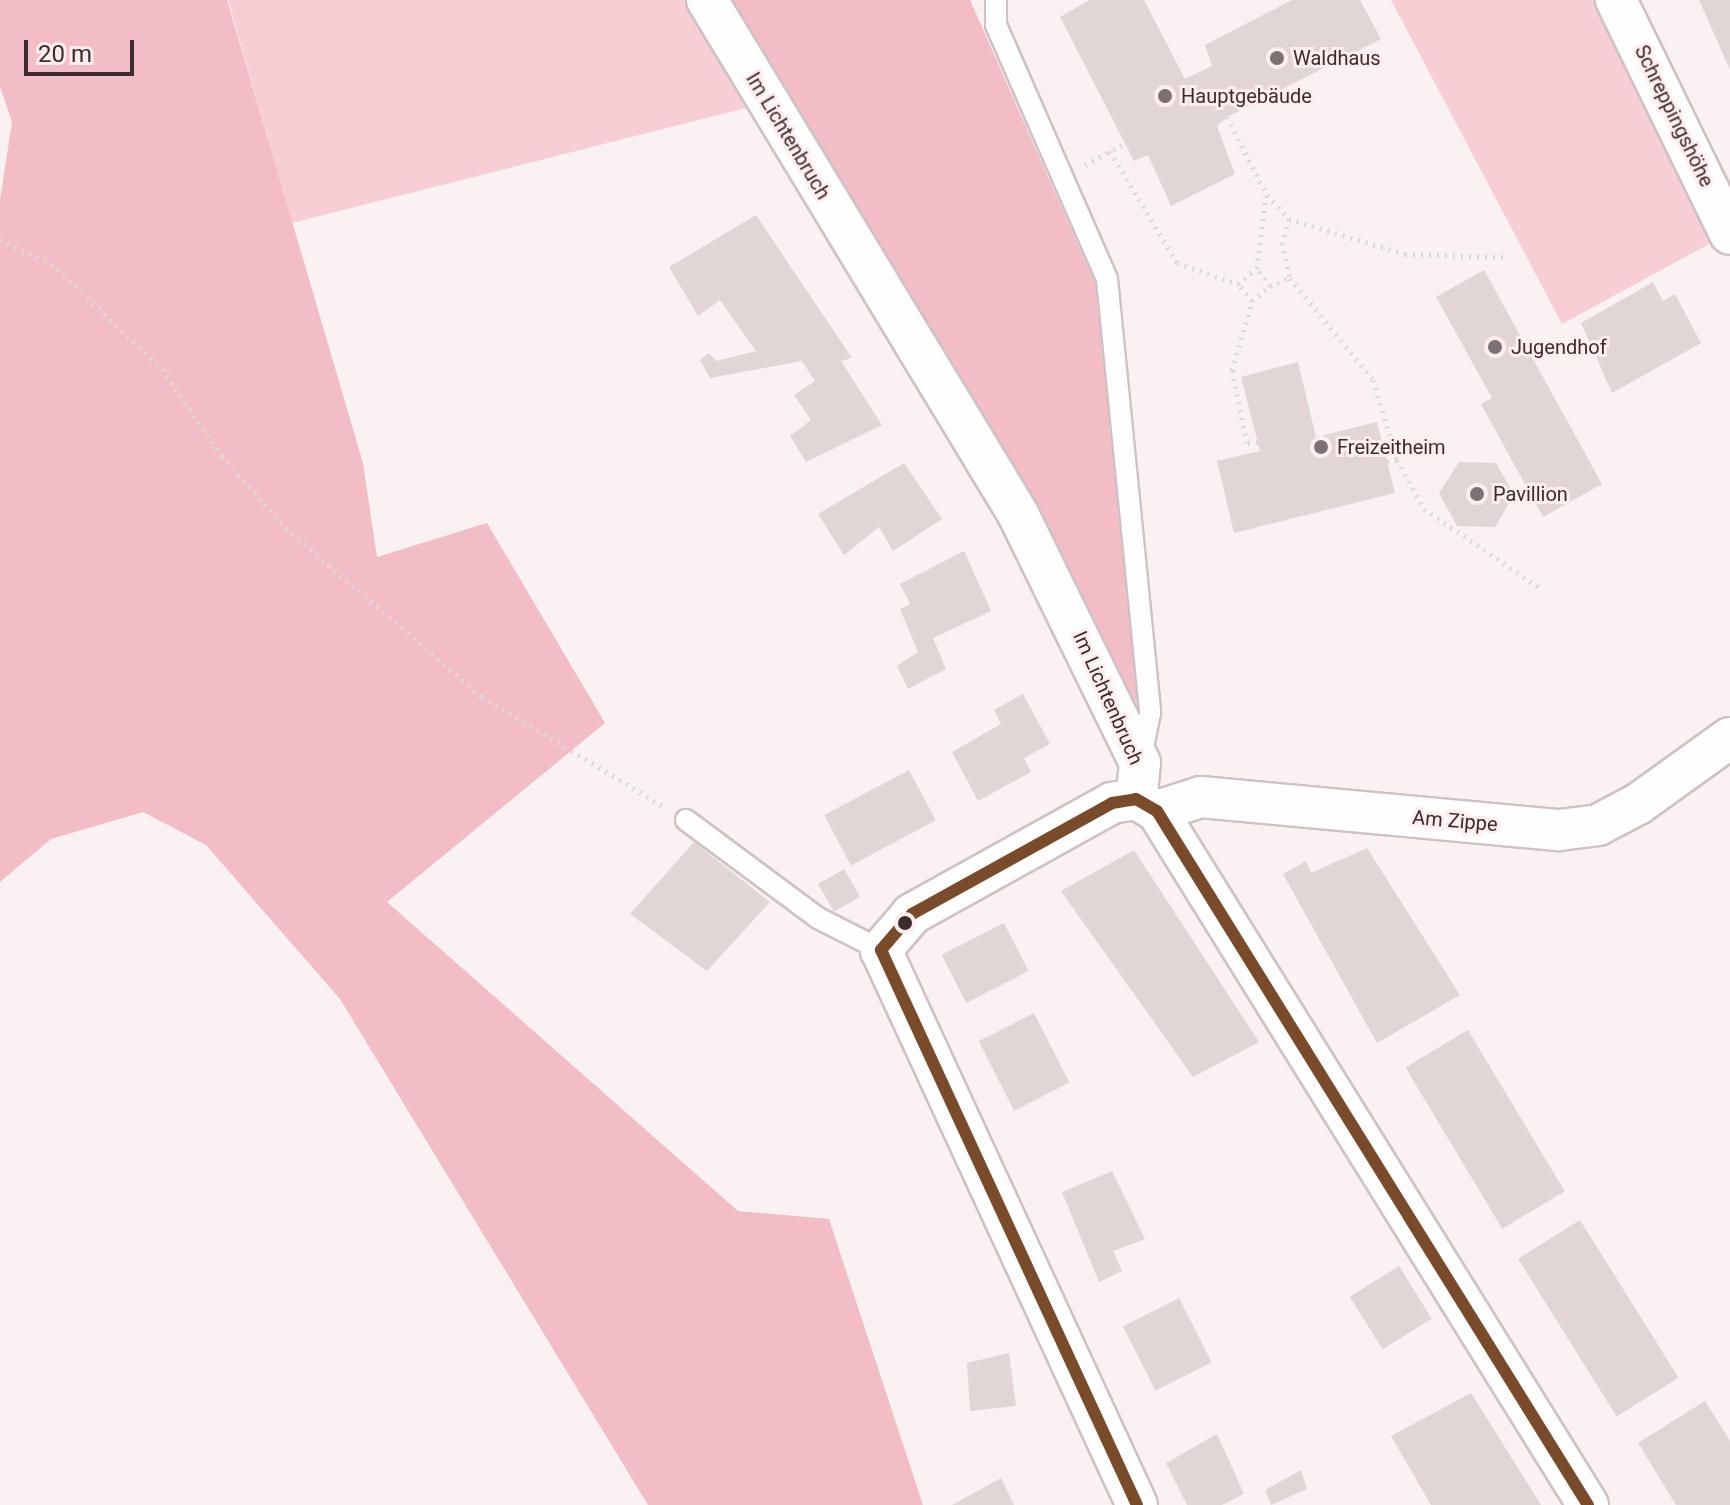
<!DOCTYPE html>
<html>
<head>
<meta charset="utf-8">
<style>
	body { margin:0 }
	#map { position:relative; width:1730px; height:1505px; overflow:hidden; background:#faf1f2; font-family:Roboto,sans-serif }
	div>[style] { position:absolute }
	[style*='--x'] { left:calc(var(--x)*1px); top:calc(var(--y)*1px); width:calc(var(--w)*1px); rotate:calc(var(--a)*1deg) }
	.green>* { inset:0; background:#f7ced3 }
	.forest>* { inset:0; background:#f3bdc5 }
	.building>* { inset:0; background:#e1d5d6; transform-origin:0 0 }
	.path>* { height:5px; margin-top:-2.5px; transform-origin:0; background:repeating-linear-gradient(90deg,#dcd9d9 0 2px,transparent 0 8px) }
	.roads { filter:drop-shadow(2px 0 #cec2c4) drop-shadow(-2px 0 #cec2c4) drop-shadow(0 2px #cec2c4) drop-shadow(0 -2px #cec2c4) }
	.lane>* { height:20px; margin:-10px; padding:0 10px; transform-origin:10px; border-radius:10px; background:#fefdfd }
	.street>* { height:40px; margin:-20px; padding:0 20px; transform-origin:20px; border-radius:20px; background:#fefdfd }
	.bus-1>* { height:12px; margin:-6px; padding:0 6px; transform-origin:6px; border-radius:6px; background:#7a4b2a }
	.dots>* { width:22px; height:22px; translate:-50% -50%; box-sizing:border-box; border:4px solid #feedee; border-radius:50% }
	span { translate:-50% -50%; white-space:nowrap; text-align:center; line-height:1.15; -webkit-text-stroke:6px #feedee; paint-order:stroke }
	.poi-label { font-size:20px; color:#3c2c2e }
	.left { translate:0 -50%; text-align:left }
	.street-label { font-size:20px; color:#3c2c2e }
	.scale { position:absolute; left:24px; top:40px; width:110px; height:36px; box-sizing:border-box; border:4px solid #3c2c2e; border-top:0; padding-left:10px; font-size:24px; line-height:28px; white-space:nowrap; color:#3c2c2e; -webkit-text-stroke:6px #feedee; paint-order:stroke }
</style>
</head>
<body>
<div id="map">
	<div class="green">
		<div style="clip-path:polygon(228px 0,684px 0,750px 107px,292px 223px)"></div>
		<div style="clip-path:polygon(1391px 0,1604px 0,1722px 237px,1562px 324px)"></div>
	</div>
	<div class="forest">
		<div style="clip-path:polygon(0 0,227px 0,363px 463px,377px 557px,487px 523px,605px 723px,387px 902px,738px 1211px,829px 1219px,923px 1505px,648px 1505px,340px 999px,206px 845px,143px 812px,51px 839px,0 882px,0 200px,12px 122px,0 87px)"></div>
		<div style="clip-path:polygon(724px 0,970px 0,1095px 283px,1141px 711px)"></div>
	</div>
	<div class="building">
		<div style="clip-path:polygon(1090px 0,1144px 0,1185px 79px,1212px 66px,1205px 45px,1292px 0,1360px 0,1381px 39px,1227px 117px,1217px 126px,1235px 174px,1171px 206px,1148px 155px,1134px 161px,1060px 17px)"></div>
		<div style="clip-path:polygon(1699px 0,1730px 0,1730px 70px)"></div>
		<div style="clip-path:polygon(756px 215px,852px 358px,841px 361px,882px 425px,806px 462px,790px 436px,811px 420px,794px 395px,815px 381px,802px 361px,710px 378px,700px 360px,709px 353px,716px 361px,756px 351px,720px 300px,698px 316px,669px 267px)"></div>
		<div style="clip-path:polygon(1484px 270px,1602px 484px,1543px 517px,1481px 404px,1492px 398px,1436px 297px)"></div>
		<div style="clip-path:polygon(1653px 282px,1663px 301px,1675px 294px,1701px 343px,1612px 393px,1581px 323px)"></div>
		<div style="clip-path:polygon(1298px 362px,1316px 437px,1377px 422px,1395px 493px,1234px 533px,1217px 461px,1260px 451px,1241px 377px)"></div>
		<div style="clip-path:polygon(1459px 462px,1496px 463px,1514px 495px,1495px 527px,1457px 526px,1439px 493px)"></div>
		<div style="clip-path:polygon(904px 463px,942px 519px,893px 551px,879px 527px,844px 555px,818px 514px)"></div>
		<div style="clip-path:polygon(964px 551px,991px 611px,933px 638px,946px 669px,908px 689px,897px 666px,918px 652px,900px 609px,910px 604px,900px 584px)"></div>
		<div style="clip-path:polygon(1023px 694px,1050px 744px,1024px 758px,1031px 772px,978px 801px,952px 752px,1001px 724px,994px 710px)"></div>
		<div style="left:909px;top:770px;width:57px;height:96px;rotate:62deg"></div>
		<div style="clip-path:polygon(694px 842px,770px 902px,707px 971px,630px 914px)"></div>
		<div style="clip-path:polygon(1367px 848px,1460px 995px,1377px 1043px,1283px 874px,1306px 861px,1311px 873px)"></div>
		<div style="clip-path:polygon(1134px 850px,1259px 1042px,1193px 1077px,1061px 891px)"></div>
		<div style="left:844px;top:869px;width:32px;height:30px;rotate:60deg"></div>
		<div style="left:1004px;top:923px;width:54px;height:70px;rotate:63deg"></div>
		<div style="left:1034px;top:1013px;width:78px;height:62px;rotate:63deg"></div>
		<div style="left:1468px;top:1030px;width:188px;height:73px;rotate:59deg"></div>
		<div style="clip-path:polygon(1112px 1171px,1145px 1239px,1113px 1251px,1122px 1271px,1099px 1282px,1062px 1192px)"></div>
		<div style="left:1580px;top:1220px;width:186px;height:73px;rotate:58deg"></div>
		<div style="left:1399px;top:1266px;width:62px;height:58px;rotate:58deg"></div>
		<div style="left:1179px;top:1298px;width:72px;height:63px;rotate:63deg"></div>
		<div style="clip-path:polygon(1009px 1353px,1016px 1406px,970px 1411px,967px 1363px)"></div>
		<div style="clip-path:polygon(1471px 1393px,1541px 1505px,1431px 1505px,1391px 1436px)"></div>
		<div style="clip-path:polygon(1705px 1401px,1730px 1441px,1730px 1505px,1676px 1505px,1638px 1443px)"></div>
		<div style="clip-path:polygon(1217px 1434px,1244px 1494px,1222px 1505px,1187px 1505px,1166px 1463px)"></div>
		<div style="clip-path:polygon(1301px 1470px,1307px 1489px,1271px 1505px,1265px 1490px)"></div>
		<div style="clip-path:polygon(1001px 1478px,1014px 1505px,952px 1505px)"></div>
	</div>
	<div class="path">
		<div style="--x:1227;--y:117;--w:88;--a:62.9"></div>
		<div style="--x:1267;--y:195;--w:33;--a:47"></div>
		<div style="--x:1289;--y:219;--w:121;--a:16.8"></div>
		<div style="--x:1405;--y:254;--w:99;--a:1.7"></div>
		<div style="--x:1110;--y:151;--w:131;--a:59.1"></div>
		<div style="--x:1177;--y:263;--w:65;--a:19"></div>
		<div style="--x:1085;--y:165;--w:47;--a:-28.2"></div>
		<div style="--x:1289;--y:219;--w:25;--a:106"></div>
		<div style="--x:1282;--y:243;--w:36;--a:77"></div>
		<div style="--x:1290;--y:278;--w:132;--a:50.9"></div>
		<div style="--x:1373;--y:380;--w:84;--a:73.3"></div>
		<div style="--x:1397;--y:460;--w:10;--a:169"></div>
		<div style="--x:0;--y:240;--w:57;--a:24.8"></div>
		<div style="--x:52;--y:264;--w:152;--a:43.7"></div>
		<div style="--x:162;--y:369;--w:106;--a:55.4"></div>
		<div style="--x:222;--y:456;--w:96;--a:48.4"></div>
		<div style="--x:286;--y:528;--w:259;--a:40.8"></div>
		<div style="--x:482;--y:697;--w:213;--a:31.1"></div>
		<div style="--x:1270;--y:286;--w:22;--a:-22"></div>
		<div style="--x:1252;--y:301;--w:23;--a:-40"></div>
		<div style="--x:1270;--y:286;--w:22;--a:-126"></div>
		<div style="--x:1258;--y:442;--w:11;--a:175"></div>
		<div style="--x:1247;--y:443;--w:75;--a:-101.6"></div>
		<div style="--x:1232;--y:370;--w:72;--a:-73.8"></div>
		<div style="--x:1252;--y:301;--w:22;--a:-129"></div>
		<div style="--x:1238;--y:284;--w:25;--a:-40"></div>
		<div style="--x:1257;--y:268;--w:73;--a:-82.9"></div>
		<div style="--x:1397;--y:460;--w:56;--a:61.1"></div>
		<div style="--x:1424;--y:509;--w:140;--a:34.3"></div>
	</div>
	<div class="roads">
		<div class="lane">
			<div style="--x:996;--y:0;--w:25;--a:90"></div>
			<div style="--x:996;--y:25;--w:277;--a:66.4"></div>
			<div style="--x:1107;--y:279;--w:436;--a:84.3"></div>
			<div style="--x:1150;--y:713;--w:45;--a:101.6"></div>
			<div style="--x:686;--y:820;--w:164;--a:36.6"></div>
			<div style="--x:818;--y:918;--w:71;--a:26.9"></div>
		</div>
		<div class="street">
			<div style="--x:707;--y:0;--w:601;--a:58.82"></div>
			<div style="--x:1018;--y:514;--w:277;--a:63.9"></div>
			<div style="--x:1140;--y:763;--w:36;--a:96"></div>
			<div style="--x:1616;--y:0;--w:260;--a:64"></div>
			<div style="--x:1136;--y:799;--w:24;--a:171"></div>
			<div style="--x:1112;--y:803;--w:229;--a:151"></div>
			<div style="--x:912;--y:914;--w:48;--a:130.7"></div>
			<div style="--x:881;--y:950;--w:611;--a:65.24"></div>
			<div style="--x:1136;--y:799;--w:24;--a:30"></div>
			<div style="--x:1157;--y:811;--w:817;--a:58.16"></div>
			<div style="--x:1157;--y:811;--w:46;--a:-17.7"></div>
			<div style="--x:1201;--y:797;--w:360;--a:5.3"></div>
			<div style="--x:1559;--y:830;--w:39;--a:-7"></div>
			<div style="--x:1598;--y:825;--w:45;--a:-27.7"></div>
			<div style="--x:1638;--y:804;--w:113;--a:-35.7"></div>
		</div>
	</div>
	<div class="bus-1">
		<div style="--x:1136;--y:799;--w:24;--a:30"></div>
		<div style="--x:1157;--y:811;--w:817;--a:58.16"></div>
		<div style="--x:881;--y:950;--w:611;--a:65.24"></div>
		<div style="--x:881;--y:950;--w:48;--a:-49.3"></div>
		<div style="--x:912;--y:914;--w:229;--a:-29"></div>
		<div style="--x:1112;--y:803;--w:24;--a:-9"></div>
	</div>
	<div class="dots">
		<div style="left:1277px;top:58px;background:#7e7173"></div>
		<div style="left:1165px;top:96px;background:#7e7173"></div>
		<div style="left:1495px;top:347px;background:#7e7173"></div>
		<div style="left:1321px;top:447px;background:#7e7173"></div>
		<div style="left:1477px;top:494px;background:#7e7173"></div>
		<div style="left:905px;top:923px;background:#3c2c2e"></div>
	</div>
	<div class="poi-label">
		<span class="left" style="left:1293px;top:58px">Waldhaus</span>
		<span class="left" style="left:1181px;top:96px">Hauptgebäude</span>
		<span class="left" style="left:1511px;top:347px">Jugendhof</span>
		<span class="left" style="left:1337px;top:447px">Freizeitheim</span>
		<span class="left" style="left:1493px;top:494px">Pavillion</span>
	</div>
	<div class="street-label">
		<span style="left:1674px;top:116px;rotate:64deg">Schreppingshöhe</span>
		<span style="left:788px;top:136px;rotate:59deg">Im Lichtenbruch</span>
		<span style="left:1108px;top:698px;rotate:66deg">Im Lichtenbruch</span>
		<span style="left:1455px;top:821px;rotate:5deg">Am Zippe</span>
	</div>
	<div class="scale">20 m</div>
</div>
</body>
</html>
